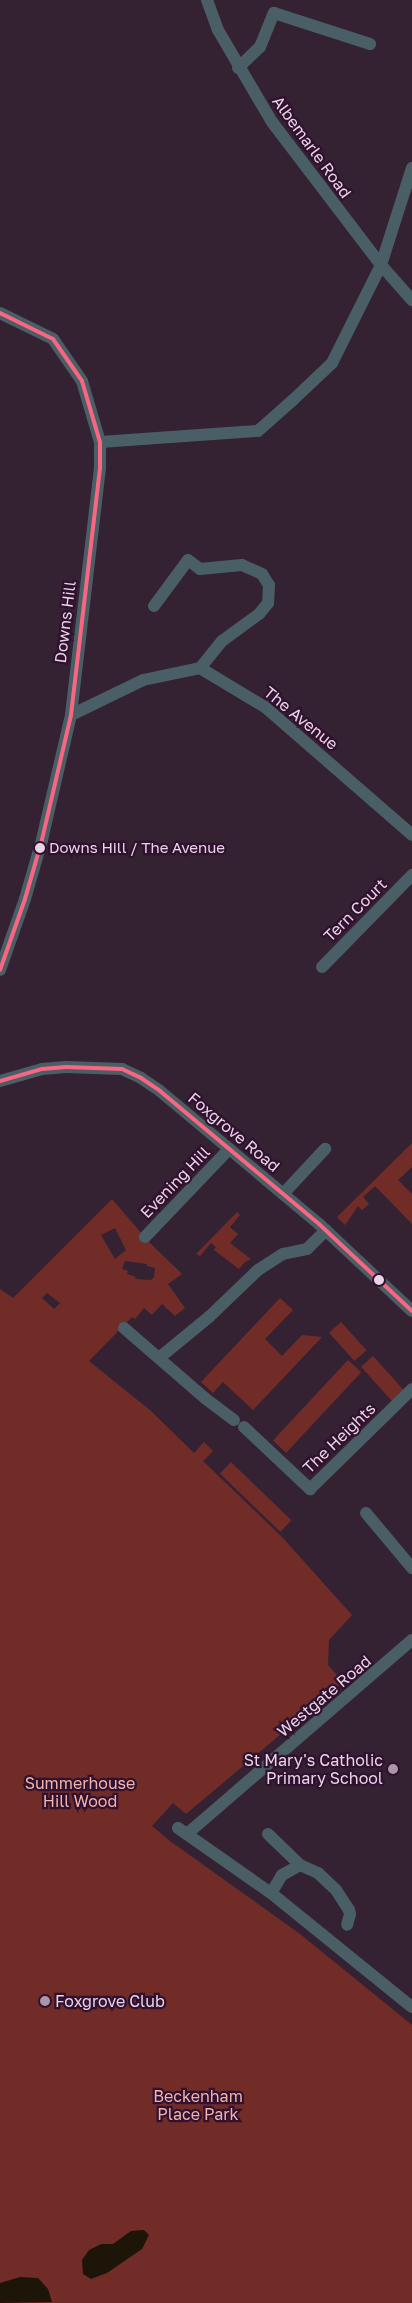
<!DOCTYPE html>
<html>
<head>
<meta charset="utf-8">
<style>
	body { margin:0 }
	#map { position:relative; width:412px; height:2303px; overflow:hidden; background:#342233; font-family:"Golos Text",sans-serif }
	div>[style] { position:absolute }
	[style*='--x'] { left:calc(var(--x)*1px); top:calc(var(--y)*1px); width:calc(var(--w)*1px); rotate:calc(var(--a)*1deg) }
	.green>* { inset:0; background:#722c28; transform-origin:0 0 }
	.water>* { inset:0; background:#1d1507 }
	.minor>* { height:12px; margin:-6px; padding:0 6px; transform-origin:6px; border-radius:6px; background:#4a5e65 }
	.bus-1>* { height:4px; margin:-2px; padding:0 2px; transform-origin:2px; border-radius:2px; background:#fa6682 }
	.dots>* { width:14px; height:14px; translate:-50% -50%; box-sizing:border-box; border:2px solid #30112f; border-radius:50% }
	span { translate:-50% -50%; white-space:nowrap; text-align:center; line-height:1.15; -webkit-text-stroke:4.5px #30112f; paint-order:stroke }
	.bus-label { font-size:15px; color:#e9d4e7 }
	.left { translate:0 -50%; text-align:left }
	.street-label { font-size:16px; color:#e9d4e7 }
	.poi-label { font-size:16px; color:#e9d4e7 }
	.right { translate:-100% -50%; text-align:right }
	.park-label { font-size:16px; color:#f3b3a9 }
</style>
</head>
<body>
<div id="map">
	<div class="green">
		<div style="clip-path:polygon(412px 1143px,412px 1167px,398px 1180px,412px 1194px,412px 1224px,375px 1186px,363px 1197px,369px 1204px,362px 1210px,358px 1206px,345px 1225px,337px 1217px)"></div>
		<div style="clip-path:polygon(evenodd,112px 1199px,148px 1241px,182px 1274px,168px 1284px,185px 1308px,175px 1316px,162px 1304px,152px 1315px,144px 1308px,135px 1319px,132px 1317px,89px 1361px,151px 1411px,194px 1453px,204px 1442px,213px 1451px,203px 1461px,282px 1537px,352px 1615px,329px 1640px,328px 1665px,343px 1682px,186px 1814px,173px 1803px,152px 1826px,170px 1841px,300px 1934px,412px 2025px,412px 2303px,0 2303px,0 1289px,13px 1298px,112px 1199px,115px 1228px,126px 1250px,115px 1259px,101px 1235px,115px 1228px,112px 1199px,125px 1261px,147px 1264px,147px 1266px,155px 1268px,154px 1277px,151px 1280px,135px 1279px,136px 1277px,127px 1274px,128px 1271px,122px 1269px,125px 1261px,112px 1199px,47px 1293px,60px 1303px,54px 1309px,42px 1298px,47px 1293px)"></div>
		<div style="clip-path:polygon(237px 1212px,240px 1215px,230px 1227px,238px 1234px,230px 1243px,251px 1259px,245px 1262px,239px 1269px,214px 1250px,216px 1247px,211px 1243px,200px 1256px,196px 1254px)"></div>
		<div style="clip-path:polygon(280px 1298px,293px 1310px,265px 1339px,282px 1356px,302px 1335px,322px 1337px,253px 1410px,223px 1382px,213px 1393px,201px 1382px)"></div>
		<div style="left:341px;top:1322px;width:38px;height:16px;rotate:48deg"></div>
		<div style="left:373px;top:1356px;width:46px;height:16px;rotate:48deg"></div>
		<div style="left:348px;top:1360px;width:18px;height:110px;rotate:43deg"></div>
		<div style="left:231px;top:1462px;width:84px;height:16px;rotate:44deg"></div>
	</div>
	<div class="water">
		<div style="clip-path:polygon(144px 2230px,149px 2235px,142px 2249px,107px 2273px,91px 2279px,83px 2274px,82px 2260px,89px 2250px,101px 2244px,113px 2244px,131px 2231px)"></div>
		<div style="clip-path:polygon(20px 2277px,38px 2278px,48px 2289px,52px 2302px,0 2303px,0 2283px)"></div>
	</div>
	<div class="minor">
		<div style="--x:207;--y:0;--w:32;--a:70"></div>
		<div style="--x:218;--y:30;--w:107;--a:59.6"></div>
		<div style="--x:272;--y:122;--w:180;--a:52.7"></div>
		<div style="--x:381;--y:265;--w:47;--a:48.5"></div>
		<div style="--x:238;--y:68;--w:30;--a:-44"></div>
		<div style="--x:260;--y:47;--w:37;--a:-68"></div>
		<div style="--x:274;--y:13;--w:101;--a:17.9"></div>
		<div style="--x:0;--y:313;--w:59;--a:26.1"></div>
		<div style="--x:53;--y:339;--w:51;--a:55.4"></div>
		<div style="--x:82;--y:381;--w:64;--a:73.6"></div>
		<div style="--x:100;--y:442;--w:26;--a:90"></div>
		<div style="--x:100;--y:468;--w:249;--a:96.7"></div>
		<div style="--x:71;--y:715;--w:128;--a:103.1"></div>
		<div style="--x:42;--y:840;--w:61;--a:106.1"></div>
		<div style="--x:25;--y:899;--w:75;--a:109.4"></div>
		<div style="--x:100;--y:442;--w:158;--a:-4"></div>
		<div style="--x:258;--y:431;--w:47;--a:-41.5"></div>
		<div style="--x:293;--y:400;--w:54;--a:-43.5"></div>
		<div style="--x:332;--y:363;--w:110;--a:-63.4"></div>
		<div style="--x:381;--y:265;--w:102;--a:-72.3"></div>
		<div style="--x:154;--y:606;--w:57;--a:-53.5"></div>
		<div style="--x:188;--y:560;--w:15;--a:37"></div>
		<div style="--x:200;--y:569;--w:42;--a:-5.4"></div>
		<div style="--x:242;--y:565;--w:22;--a:24"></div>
		<div style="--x:262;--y:574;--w:13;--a:58"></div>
		<div style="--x:269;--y:585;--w:18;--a:93"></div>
		<div style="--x:268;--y:603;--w:14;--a:129"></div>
		<div style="--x:259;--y:614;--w:46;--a:143.9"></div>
		<div style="--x:222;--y:641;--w:35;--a:129"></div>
		<div style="--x:71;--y:715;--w:80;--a:-25.9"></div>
		<div style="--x:143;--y:680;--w:58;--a:-11.9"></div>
		<div style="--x:200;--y:668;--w:76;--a:31"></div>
		<div style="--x:265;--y:707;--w:195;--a:41"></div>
		<div style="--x:322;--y:967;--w:129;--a:-45.6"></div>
		<div style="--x:0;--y:1081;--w:44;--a:-15.9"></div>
		<div style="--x:42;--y:1069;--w:24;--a:-5"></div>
		<div style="--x:66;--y:1067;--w:56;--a:2"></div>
		<div style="--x:122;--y:1069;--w:21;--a:25"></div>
		<div style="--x:141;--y:1078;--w:23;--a:34"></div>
		<div style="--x:160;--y:1091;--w:207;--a:39.9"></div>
		<div style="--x:319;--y:1224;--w:127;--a:43.1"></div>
		<div style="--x:283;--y:1194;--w:62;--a:-47"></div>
		<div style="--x:145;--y:1237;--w:122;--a:-46.3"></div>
		<div style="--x:124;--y:1328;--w:108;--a:40.9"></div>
		<div style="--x:206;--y:1399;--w:35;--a:37"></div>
		<div style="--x:159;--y:1358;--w:65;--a:-39.4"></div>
		<div style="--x:209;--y:1317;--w:68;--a:-43.8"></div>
		<div style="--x:258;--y:1270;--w:30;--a:-33"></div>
		<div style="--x:283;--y:1254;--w:25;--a:-12"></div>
		<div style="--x:307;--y:1249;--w:27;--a:-45"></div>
		<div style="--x:244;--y:1427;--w:91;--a:43.2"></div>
		<div style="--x:310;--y:1489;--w:143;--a:-44.4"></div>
		<div style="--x:366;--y:1513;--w:72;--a:50.1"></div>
		<div style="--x:178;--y:1828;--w:113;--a:35"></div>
		<div style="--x:271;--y:1893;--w:181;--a:39"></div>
		<div style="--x:187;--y:1834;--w:297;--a:-40.8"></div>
		<div style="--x:268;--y:1834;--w:45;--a:44.1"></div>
		<div style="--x:300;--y:1865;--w:21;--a:151"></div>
		<div style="--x:282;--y:1875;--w:21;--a:121"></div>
		<div style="--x:300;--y:1865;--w:20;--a:24"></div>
		<div style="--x:318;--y:1873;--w:25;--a:43"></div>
		<div style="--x:336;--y:1890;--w:24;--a:57"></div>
		<div style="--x:349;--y:1910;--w:4;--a:76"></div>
		<div style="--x:350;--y:1914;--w:11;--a:105"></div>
	</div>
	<div class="bus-1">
		<div style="--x:0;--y:313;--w:59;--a:26.1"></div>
		<div style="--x:53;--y:339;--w:51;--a:55.4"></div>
		<div style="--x:82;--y:381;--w:64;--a:73.6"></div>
		<div style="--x:100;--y:442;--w:26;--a:90"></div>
		<div style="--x:100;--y:468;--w:249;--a:96.7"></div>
		<div style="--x:71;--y:715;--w:128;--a:103.1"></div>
		<div style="--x:42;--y:840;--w:61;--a:106.1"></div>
		<div style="--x:25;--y:899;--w:75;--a:109.4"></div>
		<div style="--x:0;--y:1081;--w:44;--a:-15.9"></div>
		<div style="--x:42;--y:1069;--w:24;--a:-5"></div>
		<div style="--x:66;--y:1067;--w:56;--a:2"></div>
		<div style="--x:122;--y:1069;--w:21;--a:25"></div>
		<div style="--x:141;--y:1078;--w:23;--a:34"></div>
		<div style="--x:160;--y:1091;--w:207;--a:39.9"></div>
		<div style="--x:319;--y:1224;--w:127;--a:43.1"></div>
	</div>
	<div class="dots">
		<div style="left:40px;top:848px;background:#e9d4e7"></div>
		<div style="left:379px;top:1280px;background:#e9d4e7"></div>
		<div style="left:393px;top:1769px;background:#aa96a8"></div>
		<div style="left:45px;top:2001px;background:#aa96a8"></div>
	</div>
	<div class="bus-label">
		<span class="left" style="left:49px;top:848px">Downs Hill / The Avenue</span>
	</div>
	<div class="street-label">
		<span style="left:312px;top:147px;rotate:54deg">Albemarle Road</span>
		<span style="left:65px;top:622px;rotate:-83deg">Downs Hill</span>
		<span style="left:301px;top:718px;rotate:39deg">The Avenue</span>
		<span style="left:355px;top:910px;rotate:-45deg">Tern Court</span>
		<span style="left:234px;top:1132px;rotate:40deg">Foxgrove Road</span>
		<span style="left:175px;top:1182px;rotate:-46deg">Evening Hill</span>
		<span style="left:339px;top:1438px;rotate:-44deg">The Heights</span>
		<span style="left:324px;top:1696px;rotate:-40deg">Westgate Road</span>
	</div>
	<div class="poi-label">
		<span class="right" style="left:383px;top:1769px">St Mary's Catholic<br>Primary School</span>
		<span class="left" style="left:55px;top:2001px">Foxgrove Club</span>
	</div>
	<div class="park-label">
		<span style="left:80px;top:1792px">Summerhouse<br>Hill Wood</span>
		<span style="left:198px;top:2105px">Beckenham<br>Place Park</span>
	</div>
</div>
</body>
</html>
